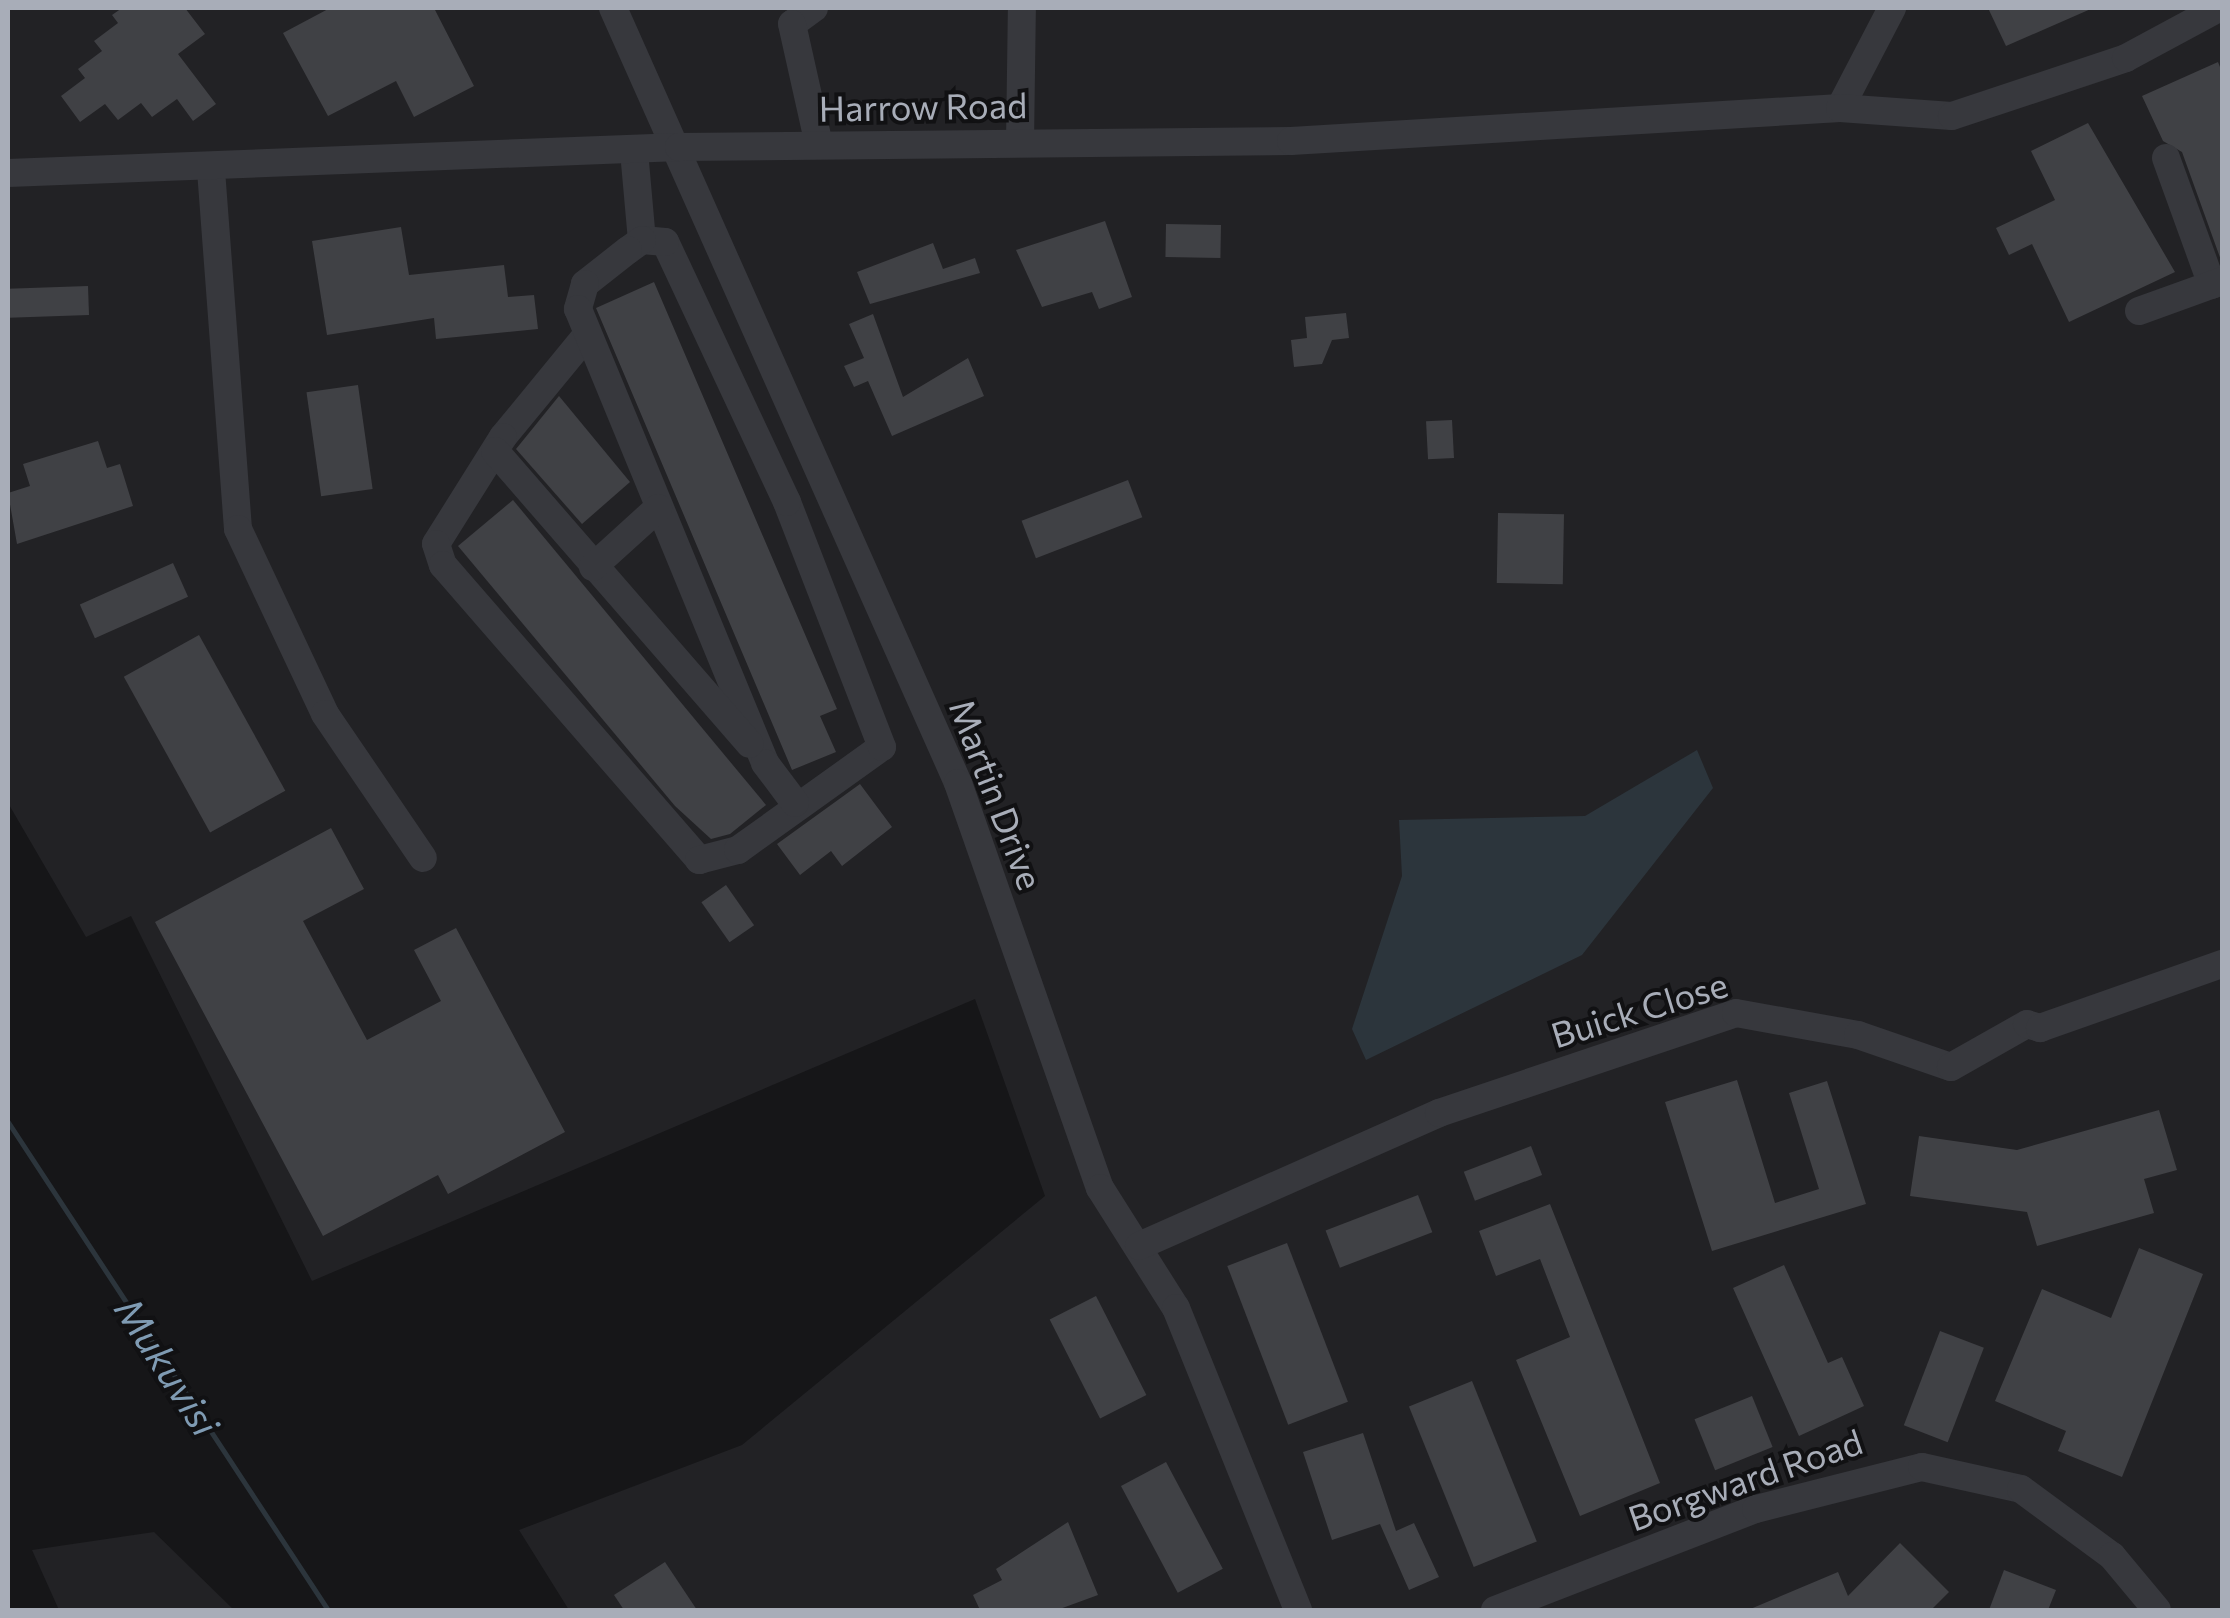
<!DOCTYPE html>
<html>
<head>
<meta charset="utf-8">
<style>
	body { margin:0 }
	#map { position:relative; width:2230px; height:1618px; overflow:hidden; background:#161618; font-family:Commissioner,sans-serif }
	div>[style] { position:absolute }
	[style*='--x'] { left:calc(var(--x)*1px); top:calc(var(--y)*1px); width:calc(var(--w)*1px); rotate:calc(var(--a)*1deg) }
	.built>* { inset:0; background:#222225 }
	.water>* { inset:0; background:#2c353c }
	.stream>* { height:5px; margin:-2.5px; padding:0 2.5px; transform-origin:2.5px; border-radius:2.5px; background:#2c353c }
	.building>* { inset:0; background:#404145; transform-origin:0 0 }
	.minor>* { height:28px; margin:-14px; padding:0 14px; transform-origin:14px; border-radius:14px; background:#37383d }
	span { translate:-50% -50%; white-space:nowrap; text-align:center; line-height:1.15; -webkit-text-stroke:8px #111113; paint-order:stroke }
	.street-label { font-size:35px; color:#a8adb8 }
	.water-label { font-size:38px; color:#7f9bb3; font-style:italic }
	.frame { position:absolute; inset:0; border:10px solid #a8adb8; pointer-events:none }
</style>
</head>
<body>
<div id="map">
	<div class="built">
		<div style="clip-path:polygon(8px 8px,2222px 8px,2222px 1610px,569px 1610px,519px 1530px,742px 1445px,1045px 1196px,975px 999px,312px 1281px,131px 916px,86px 937px,8px 803px)"></div>
		<div style="clip-path:polygon(154px 1532px,234px 1610px,59px 1610px,32px 1550px)"></div>
	</div>
	<div class="water">
		<div style="clip-path:polygon(1697px 750px,1713px 788px,1582px 955px,1366px 1060px,1352px 1029px,1402px 876px,1399px 820px,1585px 816px)"></div>
	</div>
	<div class="stream">
		<div style="--x:8;--y:1122;--w:584;--a:56.75"></div>
	</div>
	<div class="building">
		<div style="clip-path:polygon(122px 8px,185px 8px,205px 34px,178px 54px,216px 104px,193px 121px,177px 99px,152px 117px,141px 103px,118px 120px,105px 104px,80px 122px,61px 96px,85px 78px,78px 69px,102px 51px,94px 41px,118px 23px,112px 15px)"></div>
		<div style="clip-path:polygon(330px 8px,434px 8px,474px 86px,414px 117px,396px 81px,328px 116px,283px 33px)"></div>
		<div style="clip-path:polygon(1988px 8px,2093px 8px,2006px 46px)"></div>
		<div style="clip-path:polygon(2218px 62px,2222px 72px,2222px 263px,2182px 152px,2163px 141px,2142px 96px)"></div>
		<div style="clip-path:polygon(2088px 123px,2175px 272px,2069px 322px,2032px 244px,2009px 255px,1996px 228px,2055px 200px,2031px 151px)"></div>
		<div style="clip-path:polygon(1105px 221px,1132px 297px,1099px 309px,1092px 292px,1042px 307px,1016px 250px)"></div>
		<div style="left:1166px;top:224px;width:55px;height:33px;rotate:1deg"></div>
		<div style="clip-path:polygon(401px 227px,409px 275px,504px 265px,508px 297px,534px 295px,538px 329px,436px 339px,434px 318px,327px 335px,312px 241px)"></div>
		<div style="clip-path:polygon(933px 243px,943px 269px,975px 258px,980px 273px,870px 304px,857px 272px)"></div>
		<div style="clip-path:polygon(654px 282px,837px 709px,820px 716px,836px 752px,792px 770px,596px 308px)"></div>
		<div style="left:88px;top:286px;width:29px;height:80px;rotate:88deg"></div>
		<div style="clip-path:polygon(1346px 313px,1349px 338px,1332px 340px,1322px 364px,1294px 367px,1291px 340px,1307px 338px,1305px 317px)"></div>
		<div style="clip-path:polygon(873px 314px,903px 397px,968px 358px,984px 396px,892px 436px,868px 381px,854px 387px,844px 366px,864px 358px,849px 324px)"></div>
		<div style="left:358px;top:385px;width:105px;height:52px;rotate:82deg"></div>
		<div style="clip-path:polygon(559px 396px,630px 482px,582px 524px,516px 449px)"></div>
		<div style="left:1452px;top:420px;width:38px;height:26px;rotate:87deg"></div>
		<div style="clip-path:polygon(98px 441px,107px 468px,120px 464px,133px 506px,17px 544px,8px 493px,30px 486px,23px 464px)"></div>
		<div style="left:1128px;top:480px;width:40px;height:114px;rotate:69deg"></div>
		<div style="clip-path:polygon(513px 500px,766px 805px,730px 834px,711px 839px,675px 806px,458px 546px)"></div>
		<div style="left:1498px;top:513px;width:66px;height:70px;rotate:1deg"></div>
		<div style="left:173px;top:563px;width:37px;height:102px;rotate:66deg"></div>
		<div style="left:199px;top:635px;width:178px;height:86px;rotate:61deg"></div>
		<div style="clip-path:polygon(860px 784px,892px 827px,842px 866px,831px 851px,800px 875px,777px 844px)"></div>
		<div style="clip-path:polygon(331px 828px,364px 889px,303px 921px,367px 1040px,441px 1001px,414px 950px,456px 928px,565px 1132px,448px 1194px,438px 1175px,323px 1236px,155px 922px)"></div>
		<div style="left:726px;top:885px;width:49px;height:30px;rotate:55deg"></div>
		<div style="clip-path:polygon(1737px 1080px,1775px 1203px,1819px 1189px,1789px 1093px,1827px 1081px,1866px 1204px,1712px 1251px,1665px 1102px)"></div>
		<div style="clip-path:polygon(2159px 1110px,2177px 1170px,2144px 1179px,2154px 1213px,2037px 1246px,2027px 1212px,1910px 1196px,1919px 1136px,2017px 1150px)"></div>
		<div style="left:1531px;top:1146px;width:31px;height:72px;rotate:69deg"></div>
		<div style="left:1418px;top:1195px;width:40px;height:99px;rotate:69deg"></div>
		<div style="clip-path:polygon(1550px 1204px,1660px 1483px,1580px 1516px,1516px 1360px,1570px 1337px,1540px 1259px,1496px 1276px,1479px 1231px)"></div>
		<div style="left:1287px;top:1243px;width:170px;height:64px;rotate:69deg"></div>
		<div style="clip-path:polygon(2139px 1248px,2203px 1274px,2122px 1477px,2058px 1451px,2066px 1431px,1995px 1401px,2042px 1289px,2111px 1318px)"></div>
		<div style="clip-path:polygon(1784px 1265px,1828px 1363px,1842px 1357px,1864px 1406px,1799px 1436px,1733px 1288px)"></div>
		<div style="left:1096px;top:1296px;width:111px;height:52px;rotate:63deg"></div>
		<div style="left:1940px;top:1331px;width:47px;height:101px;rotate:21deg"></div>
		<div style="left:1472px;top:1381px;width:173px;height:68px;rotate:68deg"></div>
		<div style="left:1752px;top:1396px;width:55px;height:62px;rotate:68deg"></div>
		<div style="clip-path:polygon(1363px 1433px,1396px 1531px,1414px 1523px,1439px 1577px,1409px 1590px,1380px 1524px,1332px 1540px,1303px 1452px)"></div>
		<div style="left:1166px;top:1462px;width:121px;height:51px;rotate:62deg"></div>
		<div style="clip-path:polygon(1068px 1522px,1098px 1595px,1057px 1610px,980px 1610px,973px 1595px,1002px 1580px,996px 1569px)"></div>
		<div style="clip-path:polygon(1900px 1543px,1949px 1592px,1931px 1610px,1748px 1610px,1838px 1572px,1848px 1596px)"></div>
		<div style="clip-path:polygon(665px 1562px,697px 1610px,624px 1610px,614px 1595px)"></div>
		<div style="clip-path:polygon(2004px 1570px,2056px 1590px,2048px 1610px,1989px 1610px)"></div>
	</div>
	<div class="minor">
		<div style="--x:613;--y:8;--w:848;--a:66"></div>
		<div style="--x:958;--y:783;--w:429;--a:70.7"></div>
		<div style="--x:1100;--y:1188;--w:142;--a:57.7"></div>
		<div style="--x:1176;--y:1308;--w:326;--a:68"></div>
		<div style="--x:814;--y:8;--w:27;--a:144"></div>
		<div style="--x:792;--y:24;--w:124;--a:77.4"></div>
		<div style="--x:1840;--y:108;--w:113;--a:-62.5"></div>
		<div style="--x:1020;--y:143;--w:135;--a:-89.2"></div>
		<div style="--x:634;--y:151;--w:89;--a:84.9"></div>
		<div style="--x:2166;--y:158;--w:135;--a:70.1"></div>
		<div style="--x:211;--y:170;--w:360;--a:85.7"></div>
		<div style="--x:238;--y:529;--w:204;--a:64.8"></div>
		<div style="--x:325;--y:714;--w:174;--a:55.8"></div>
		<div style="--x:8;--y:173;--w:672;--a:-2.22"></div>
		<div style="--x:679;--y:147;--w:612;--a:-0.56"></div>
		<div style="--x:1291;--y:141;--w:550;--a:-3.44"></div>
		<div style="--x:1840;--y:108;--w:112;--a:4.1"></div>
		<div style="--x:1952;--y:116;--w:183;--a:-18.4"></div>
		<div style="--x:2126;--y:58;--w:106;--a:-28.3"></div>
		<div style="--x:2139;--y:311;--w:88;--a:-19.9"></div>
		<div style="--x:586;--y:336;--w:131;--a:129.4"></div>
		<div style="--x:503;--y:437;--w:126;--a:122.1"></div>
		<div style="--x:436;--y:544;--w:22;--a:72"></div>
		<div style="--x:443;--y:565;--w:391;--a:49"></div>
		<div style="--x:699;--y:860;--w:40;--a:-14.4"></div>
		<div style="--x:738;--y:850;--w:177;--a:-35.6"></div>
		<div style="--x:882;--y:747;--w:263;--a:-111.2"></div>
		<div style="--x:787;--y:502;--w:287;--a:-115.1"></div>
		<div style="--x:665;--y:242;--w:23;--a:-175"></div>
		<div style="--x:642;--y:240;--w:17;--a:144"></div>
		<div style="--x:628;--y:250;--w:55;--a:141.7"></div>
		<div style="--x:585;--y:284;--w:26;--a:106"></div>
		<div style="--x:578;--y:309;--w:491;--a:67.6"></div>
		<div style="--x:765;--y:763;--w:50;--a:53.1"></div>
		<div style="--x:495;--y:451;--w:388;--a:49"></div>
		<div style="--x:593;--y:567;--w:88;--a:-42.2"></div>
		<div style="--x:1139;--y:1246;--w:328;--a:-23.9"></div>
		<div style="--x:1439;--y:1113;--w:313;--a:-18.6"></div>
		<div style="--x:1736;--y:1013;--w:124;--a:10.2"></div>
		<div style="--x:1858;--y:1035;--w:98;--a:19"></div>
		<div style="--x:1951;--y:1067;--w:87;--a:-29.5"></div>
		<div style="--x:2027;--y:1024;--w:14;--a:17"></div>
		<div style="--x:2040;--y:1028;--w:193;--a:-19.4"></div>
		<div style="--x:1495;--y:1610;--w:280;--a:-21.2"></div>
		<div style="--x:1756;--y:1509;--w:171;--a:-14.2"></div>
		<div style="--x:1922;--y:1467;--w:101;--a:12.5"></div>
		<div style="--x:2021;--y:1489;--w:113;--a:36.4"></div>
		<div style="--x:2112;--y:1556;--w:70;--a:50.2"></div>
	</div>
	<div class="street-label">
		<span style="left:923px;top:106px;rotate:-1deg">Harrow Road</span>
		<span style="left:997px;top:794px;rotate:69deg">Martin Drive</span>
		<span style="left:1639px;top:1009px;rotate:-17deg">Buick Close</span>
		<span style="left:1745px;top:1479px;rotate:-19deg">Borgward Road</span>
	</div>
	<div class="water-label">
		<span style="left:168px;top:1366px;rotate:57deg">Mukuvisi</span>
	</div>
	<div class="frame"></div>
</div>
</body>
</html>
